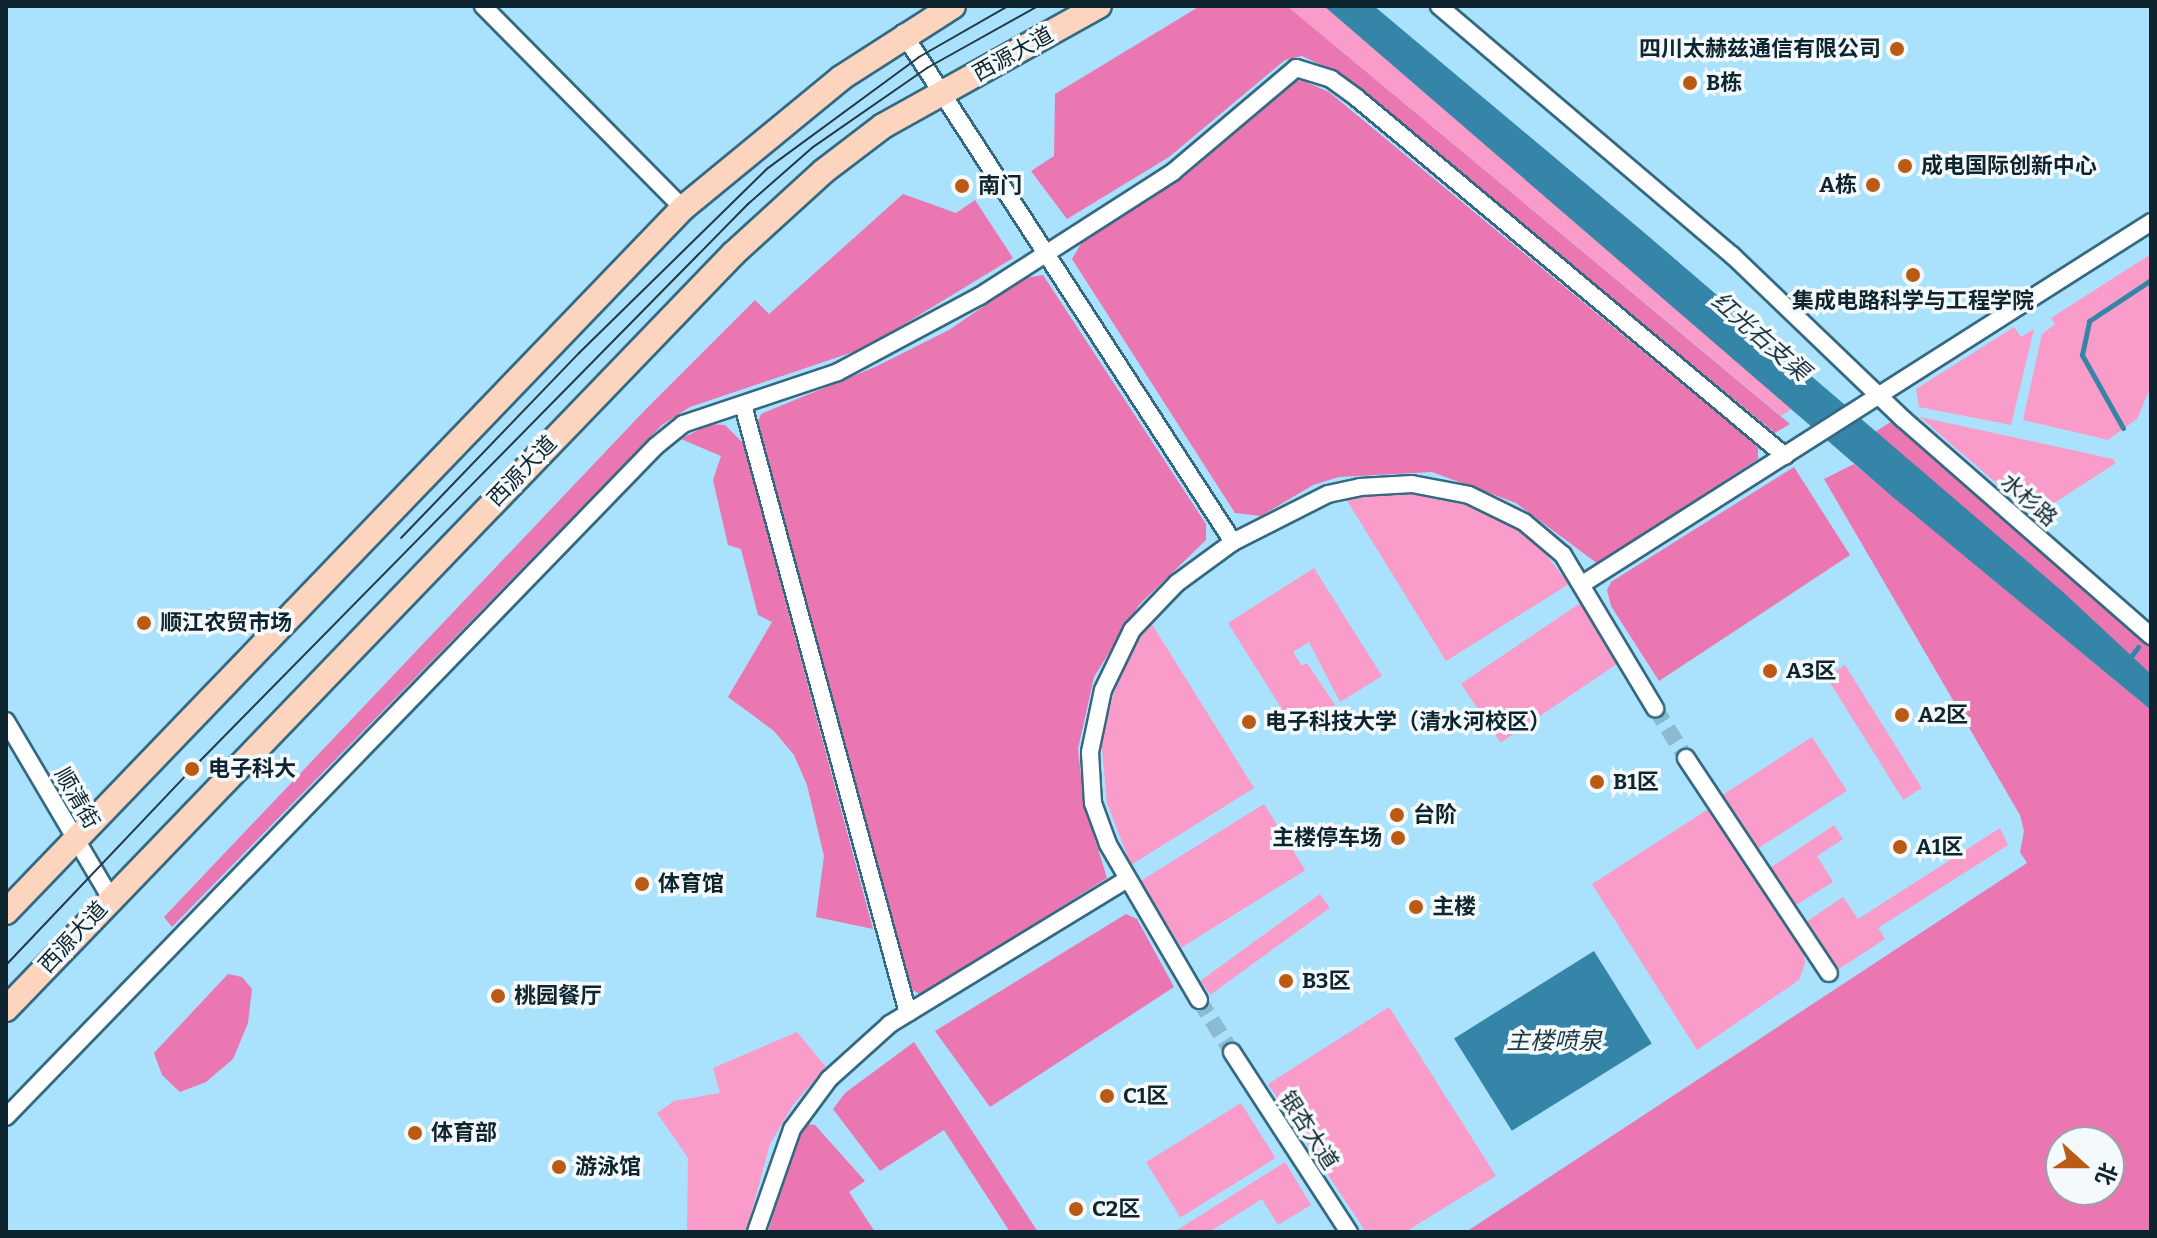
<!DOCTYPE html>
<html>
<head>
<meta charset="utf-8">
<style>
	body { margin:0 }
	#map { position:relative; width:2157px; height:1238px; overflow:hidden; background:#aae1fc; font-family:Bitter,"Noto Sans SC",serif }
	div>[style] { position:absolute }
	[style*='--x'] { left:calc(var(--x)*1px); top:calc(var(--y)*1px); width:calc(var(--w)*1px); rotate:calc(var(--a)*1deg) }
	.green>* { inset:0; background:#fa9cc9; transform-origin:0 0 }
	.forest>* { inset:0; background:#ea77b1 }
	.water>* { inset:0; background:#3485a8; transform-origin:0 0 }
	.stream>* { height:5px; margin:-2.5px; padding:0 2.5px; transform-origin:2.5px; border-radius:2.5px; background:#3485a8 }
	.street-tunnel>* { height:16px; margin-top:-8px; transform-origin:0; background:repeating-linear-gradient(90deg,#8bbbd3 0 16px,transparent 0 24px) }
	.roads { filter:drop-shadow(2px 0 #356981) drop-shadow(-2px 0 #356981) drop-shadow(0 2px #356981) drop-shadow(0 -2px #356981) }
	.street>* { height:16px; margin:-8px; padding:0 8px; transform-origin:8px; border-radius:8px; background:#fff }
	.primary>* { height:24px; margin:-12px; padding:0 12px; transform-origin:12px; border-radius:12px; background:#fdd5bf }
	.tram>* { height:2px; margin:-1px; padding:0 1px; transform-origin:1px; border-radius:1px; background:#203945 }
	.dots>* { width:22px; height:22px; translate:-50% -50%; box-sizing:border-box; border:4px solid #f4fafc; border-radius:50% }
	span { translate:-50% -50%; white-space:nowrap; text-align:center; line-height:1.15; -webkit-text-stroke:7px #f4fafc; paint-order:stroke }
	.poi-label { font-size:22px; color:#0e242e; font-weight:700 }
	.right { translate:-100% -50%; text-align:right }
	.left { translate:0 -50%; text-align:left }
	.street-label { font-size:22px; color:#0e242e }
	.water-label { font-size:24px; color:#1f3743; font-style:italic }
	.frame { position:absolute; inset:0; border:8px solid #0e242e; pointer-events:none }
	.north { position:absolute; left:2045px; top:1126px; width:80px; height:80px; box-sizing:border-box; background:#f4fafc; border:2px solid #98a4aa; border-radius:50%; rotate:111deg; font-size:22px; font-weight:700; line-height:32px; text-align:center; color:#0e242e }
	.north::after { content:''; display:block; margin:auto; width:28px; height:36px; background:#ba5a14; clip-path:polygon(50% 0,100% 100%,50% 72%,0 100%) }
</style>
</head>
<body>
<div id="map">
	<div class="green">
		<div style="clip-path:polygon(1287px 6px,1324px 6px,1795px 407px,1781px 416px)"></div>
		<div style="clip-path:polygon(2151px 254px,2151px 386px,2137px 419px,2108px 440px,2023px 420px,2042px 334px,2055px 324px,2051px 318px)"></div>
		<div style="clip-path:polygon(2014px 327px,2021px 337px,2034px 329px,2011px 425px,1919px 407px,1916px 389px)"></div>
		<div style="clip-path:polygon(1920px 417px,2113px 459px,2116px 463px,2034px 516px)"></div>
		<div style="clip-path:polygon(1405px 492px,1465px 503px,1499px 515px,1540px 547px,1569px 584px,1446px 661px,1346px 499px)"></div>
		<div style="clip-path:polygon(1314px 568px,1382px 676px,1340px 702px,1309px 642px,1293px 652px,1302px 666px,1307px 663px,1335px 705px,1295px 730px,1228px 623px)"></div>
		<div style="left:1582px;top:602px;width:71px;height:146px;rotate:56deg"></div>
		<div style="clip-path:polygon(1150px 621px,1254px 788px,1131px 865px,1107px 803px,1101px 737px,1121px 669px)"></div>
		<div style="left:1845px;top:665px;width:145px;height:22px;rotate:58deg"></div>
		<div style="left:1812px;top:737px;width:64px;height:108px;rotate:57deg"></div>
		<div style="left:1264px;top:804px;width:78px;height:146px;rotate:58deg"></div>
		<div style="clip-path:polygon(1710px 808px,1803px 947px,1805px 963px,1799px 980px,1697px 1050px,1592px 884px)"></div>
		<div style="clip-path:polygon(1834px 825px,1843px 839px,1817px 856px,1833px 882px,1796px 905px,1770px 868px)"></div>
		<div style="clip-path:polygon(2000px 828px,2008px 845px,1878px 928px,1885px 939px,1839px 969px,1806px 922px,1843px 897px,1858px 919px)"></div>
		<div style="left:1320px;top:894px;width:17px;height:148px;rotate:54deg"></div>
		<div style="clip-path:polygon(1389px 1007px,1496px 1176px,1405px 1232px,1366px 1232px,1268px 1084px)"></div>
		<div style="clip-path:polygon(797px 1032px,826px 1067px,793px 1105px,770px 1144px,746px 1232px,687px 1232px,688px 1158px,657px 1113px,674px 1101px,720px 1093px,713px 1068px)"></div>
		<div style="left:1241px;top:1103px;width:65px;height:112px;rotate:58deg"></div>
		<div style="clip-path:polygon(1285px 1162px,1311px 1205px,1278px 1225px,1262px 1199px,1209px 1232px,1174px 1232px)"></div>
	</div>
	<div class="forest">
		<div style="clip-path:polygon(1200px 6px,1287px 6px,1790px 424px,1775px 433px,1343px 75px,1302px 56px,1285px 60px,1169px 157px,1067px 219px,1031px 171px,1054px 156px,1055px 94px)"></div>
		<div style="clip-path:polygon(1301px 80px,1329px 92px,1740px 432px,1758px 448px,1758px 459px,1598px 564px,1516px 503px,1432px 472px,1339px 477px,1313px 485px,1261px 516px,1235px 513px,1072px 259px,1082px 242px,1191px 171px,1288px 83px)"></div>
		<div style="clip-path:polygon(903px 194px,956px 213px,975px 200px,1013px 258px,865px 348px,690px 407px,662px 425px,172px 927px,164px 917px,646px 409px,755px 300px,769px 314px)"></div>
		<div style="clip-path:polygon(1043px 275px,1206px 524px,1206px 540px,1139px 605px,1094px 677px,1078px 749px,1084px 803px,1107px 878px,921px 995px,911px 989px,756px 426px,761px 414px,875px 367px,949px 330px,1025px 278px)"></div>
		<div style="clip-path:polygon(1892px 421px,2151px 645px,2151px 674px,1875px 432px)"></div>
		<div style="clip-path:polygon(710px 424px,725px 425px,743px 443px,873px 929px,816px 917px,824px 856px,807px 785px,794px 755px,774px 731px,728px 697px,772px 622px,758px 615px,741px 549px,728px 545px,713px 480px,721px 456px,681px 439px)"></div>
		<div style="clip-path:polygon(evenodd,1854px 464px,2151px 710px,2151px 1232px,1466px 1232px,2027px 863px,2020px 852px,2024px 831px,2020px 815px,1824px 479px,1854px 464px,2061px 1142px,2109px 1142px,2109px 1190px,2061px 1190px,2061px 1142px)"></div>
		<div style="clip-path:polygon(1794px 467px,1850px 555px,1659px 681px,1611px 606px,1607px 590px,1611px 582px)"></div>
		<div style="clip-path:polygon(1126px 914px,1137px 919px,1174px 987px,990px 1107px,935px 1031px)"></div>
		<div style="clip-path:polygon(228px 974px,242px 977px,252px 989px,248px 1023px,233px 1059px,206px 1082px,180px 1092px,162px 1075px,154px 1053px)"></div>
		<div style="clip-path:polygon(914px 1042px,1038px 1232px,1010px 1232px,944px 1130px,880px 1171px,833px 1109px,845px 1093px)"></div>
		<div style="clip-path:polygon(807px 1124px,815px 1125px,865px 1181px,849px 1192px,875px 1232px,768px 1232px,794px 1147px)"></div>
	</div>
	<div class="water">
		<div style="clip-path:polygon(1324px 6px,1374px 6px,1647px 235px,2063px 592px,2151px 674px,2151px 710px,1894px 498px)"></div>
		<div style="left:1594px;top:951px;width:109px;height:165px;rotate:58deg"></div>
	</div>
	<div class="stream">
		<div style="--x:2123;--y:428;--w:84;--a:-119.3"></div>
		<div style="--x:2082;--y:355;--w:35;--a:-78"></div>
		<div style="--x:2089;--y:321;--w:74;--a:-33.5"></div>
		<div style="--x:2129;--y:659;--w:15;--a:-53"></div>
	</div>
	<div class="street-tunnel">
		<div style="--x:1655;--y:708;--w:59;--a:58.2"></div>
		<div style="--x:1199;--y:1000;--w:62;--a:57.6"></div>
	</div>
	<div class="roads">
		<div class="street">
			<div style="--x:483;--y:6;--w:284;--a:45.3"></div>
			<div style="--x:1439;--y:6;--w:385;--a:40.4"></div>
			<div style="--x:1732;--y:255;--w:236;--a:43.8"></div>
			<div style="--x:1902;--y:418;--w:331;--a:41.2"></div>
			<div style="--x:903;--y:33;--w:607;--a:57.04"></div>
			<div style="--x:743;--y:405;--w:630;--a:74.82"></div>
			<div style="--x:1584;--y:583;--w:672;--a:-32.48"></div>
			<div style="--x:6;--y:721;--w:204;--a:59.4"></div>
			<div style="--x:1686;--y:758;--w:258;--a:56.4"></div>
			<div style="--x:1199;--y:1000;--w:181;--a:-120.3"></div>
			<div style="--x:1108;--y:844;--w:44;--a:-110.1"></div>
			<div style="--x:1093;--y:803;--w:51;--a:-93.4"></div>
			<div style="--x:1090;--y:752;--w:63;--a:-78.2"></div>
			<div style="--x:1103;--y:690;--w:67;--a:-64.2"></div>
			<div style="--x:1132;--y:630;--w:65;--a:-46.2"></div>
			<div style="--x:1177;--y:583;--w:69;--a:-36.2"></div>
			<div style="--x:1233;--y:542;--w:106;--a:-26.8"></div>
			<div style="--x:1328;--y:494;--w:33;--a:-12"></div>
			<div style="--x:1360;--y:487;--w:52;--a:-3.3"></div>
			<div style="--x:1412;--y:484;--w:58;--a:10.9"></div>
			<div style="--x:1469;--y:495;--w:61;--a:26.1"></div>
			<div style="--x:1524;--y:522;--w:51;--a:40.2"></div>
			<div style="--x:1563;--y:555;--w:179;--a:59"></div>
			<div style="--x:1232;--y:1052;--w:215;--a:57"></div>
			<div style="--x:6;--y:1117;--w:934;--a:-45.91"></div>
			<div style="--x:656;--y:446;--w:35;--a:-39"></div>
			<div style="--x:683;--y:424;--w:163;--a:-18.5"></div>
			<div style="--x:838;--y:372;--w:161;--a:-28.2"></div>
			<div style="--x:980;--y:296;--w:229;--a:-32.7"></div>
			<div style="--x:1173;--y:172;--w:161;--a:-40.2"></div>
			<div style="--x:1296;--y:68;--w:37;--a:17"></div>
			<div style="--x:1331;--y:79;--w:32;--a:36"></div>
			<div style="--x:1357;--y:98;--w:558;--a:39.91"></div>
			<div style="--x:756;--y:1232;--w:109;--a:-70.7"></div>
			<div style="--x:792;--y:1129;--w:62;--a:-53.5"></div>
			<div style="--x:829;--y:1079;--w:82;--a:-42"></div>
			<div style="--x:890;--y:1024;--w:276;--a:-31.4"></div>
		</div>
		<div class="primary">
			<div style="--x:6;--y:912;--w:977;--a:-46.12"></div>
			<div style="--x:683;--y:208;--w:205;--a:-39.4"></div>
			<div style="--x:841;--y:78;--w:133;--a:-32.7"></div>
			<div style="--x:6;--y:1009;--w:1048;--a:-46.08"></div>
			<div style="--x:733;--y:254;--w:123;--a:-42.4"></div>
			<div style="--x:824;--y:171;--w:74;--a:-37.3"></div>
			<div style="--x:883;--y:126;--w:247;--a:-29.1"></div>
		</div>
	</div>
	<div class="tram">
		<div style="--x:401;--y:538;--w:257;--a:-46.1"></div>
		<div style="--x:579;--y:353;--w:264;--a:-44.4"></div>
		<div style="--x:768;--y:168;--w:187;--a:-36.3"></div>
		<div style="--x:919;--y:57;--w:103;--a:-29.8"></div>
		<div style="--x:6;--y:965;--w:270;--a:-46.5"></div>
		<div style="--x:192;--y:769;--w:793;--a:-45.46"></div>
		<div style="--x:748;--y:204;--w:86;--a:-41.2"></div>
		<div style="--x:813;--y:147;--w:139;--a:-34.7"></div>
		<div style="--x:927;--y:68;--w:127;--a:-29.2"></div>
	</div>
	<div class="dots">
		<div style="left:1897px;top:49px;background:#ba5a14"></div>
		<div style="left:1690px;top:83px;background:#ba5a14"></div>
		<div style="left:1905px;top:166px;background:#ba5a14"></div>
		<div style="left:1873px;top:185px;background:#ba5a14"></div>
		<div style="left:962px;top:186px;background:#ba5a14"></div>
		<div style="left:1913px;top:275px;background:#ba5a14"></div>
		<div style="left:144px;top:623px;background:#ba5a14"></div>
		<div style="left:1770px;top:671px;background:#ba5a14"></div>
		<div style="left:1902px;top:715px;background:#ba5a14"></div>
		<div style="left:1249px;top:722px;background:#ba5a14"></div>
		<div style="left:192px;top:769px;background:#ba5a14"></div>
		<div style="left:1597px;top:782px;background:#ba5a14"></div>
		<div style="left:1397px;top:815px;background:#ba5a14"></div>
		<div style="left:1398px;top:838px;background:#ba5a14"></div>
		<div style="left:1900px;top:847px;background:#ba5a14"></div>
		<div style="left:642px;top:884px;background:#ba5a14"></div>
		<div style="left:1416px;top:907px;background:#ba5a14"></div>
		<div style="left:1286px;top:981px;background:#ba5a14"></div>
		<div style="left:498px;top:996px;background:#ba5a14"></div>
		<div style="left:1107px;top:1096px;background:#ba5a14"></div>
		<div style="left:415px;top:1133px;background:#ba5a14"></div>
		<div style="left:559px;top:1167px;background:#ba5a14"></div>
		<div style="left:1076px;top:1209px;background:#ba5a14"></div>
	</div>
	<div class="poi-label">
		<span class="right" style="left:1881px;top:49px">四川太赫兹通信有限公司</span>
		<span class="left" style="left:1706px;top:83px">B栋</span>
		<span class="left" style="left:1921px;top:166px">成电国际创新中心</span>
		<span class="right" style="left:1857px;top:185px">A栋</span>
		<span class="left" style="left:978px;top:186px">南门</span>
		<span style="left:1913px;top:301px">集成电路科学与工程学院</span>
		<span class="left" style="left:160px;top:623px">顺江农贸市场</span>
		<span class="left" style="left:1786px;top:671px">A3区</span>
		<span class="left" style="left:1918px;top:715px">A2区</span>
		<span class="left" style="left:1265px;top:722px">电子科技大学（清水河校区）</span>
		<span class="left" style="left:208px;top:769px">电子科大</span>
		<span class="left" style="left:1613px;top:782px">B1区</span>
		<span class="left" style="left:1413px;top:815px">台阶</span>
		<span class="right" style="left:1382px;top:838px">主楼停车场</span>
		<span class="left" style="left:1916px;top:847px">A1区</span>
		<span class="left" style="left:658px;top:884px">体育馆</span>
		<span class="left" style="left:1432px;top:907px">主楼</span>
		<span class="left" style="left:1302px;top:981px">B3区</span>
		<span class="left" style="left:514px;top:996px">桃园餐厅</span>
		<span class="left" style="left:1123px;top:1096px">C1区</span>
		<span class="left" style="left:431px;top:1133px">体育部</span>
		<span class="left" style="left:575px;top:1167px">游泳馆</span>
		<span class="left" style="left:1092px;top:1209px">C2区</span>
	</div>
	<div class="street-label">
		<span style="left:1013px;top:54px;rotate:-29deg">西源大道</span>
		<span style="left:522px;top:471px;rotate:-46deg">西源大道</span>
		<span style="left:2029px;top:500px;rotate:41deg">水杉路</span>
		<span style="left:77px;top:798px;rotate:60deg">顺清街</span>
		<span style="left:73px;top:937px;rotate:-47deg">西源大道</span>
		<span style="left:1309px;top:1130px;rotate:57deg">银杏大道</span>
	</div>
	<div class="water-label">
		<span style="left:1760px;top:337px;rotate:41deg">红光右支渠</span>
		<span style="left:1554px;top:1042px">主楼喷泉</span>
	</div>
	<div class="frame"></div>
	<div class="north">北</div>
</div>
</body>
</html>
